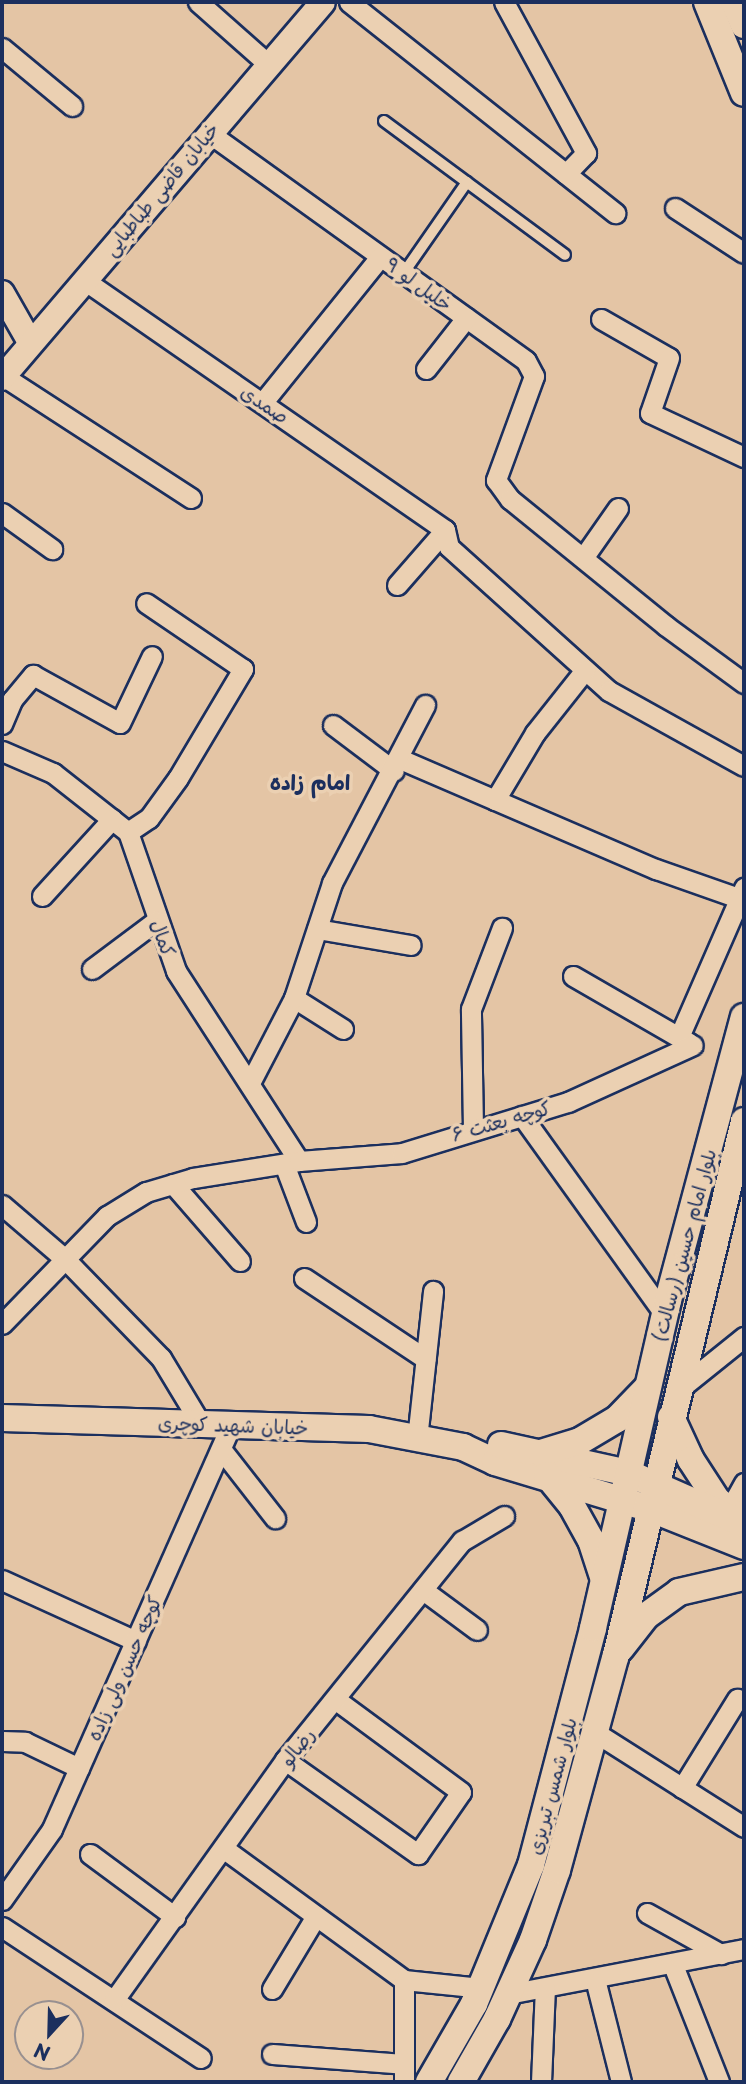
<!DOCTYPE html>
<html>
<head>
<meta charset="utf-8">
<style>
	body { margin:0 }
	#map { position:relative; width:746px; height:2084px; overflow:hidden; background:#e4c5a5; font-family:"Playpen Sans","Playpen Sans Arabic",sans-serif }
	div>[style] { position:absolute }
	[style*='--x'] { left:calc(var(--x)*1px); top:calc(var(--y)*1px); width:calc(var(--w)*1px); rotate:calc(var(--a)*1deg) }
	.roads { filter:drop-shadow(2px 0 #1b2f5e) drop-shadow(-2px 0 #1b2f5e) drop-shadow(0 2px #1b2f5e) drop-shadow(0 -2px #1b2f5e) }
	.service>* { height:10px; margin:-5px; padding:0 5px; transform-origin:5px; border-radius:5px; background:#ebd0b2 }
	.minor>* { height:19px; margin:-9.5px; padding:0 9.5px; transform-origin:9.5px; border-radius:9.5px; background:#ebd0b2 }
	.tertiary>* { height:24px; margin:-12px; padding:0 12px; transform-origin:12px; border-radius:12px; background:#ebd0b2 }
	.secondary>* { height:26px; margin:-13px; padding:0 13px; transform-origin:13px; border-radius:13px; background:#ebd0b2 }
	span { translate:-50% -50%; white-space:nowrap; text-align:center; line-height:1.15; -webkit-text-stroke:7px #ebd0b2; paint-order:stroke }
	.street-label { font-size:19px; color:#1b2f5e }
	.neighbourhood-label { font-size:21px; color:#1b2f5e; font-weight:700 }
	.frame { position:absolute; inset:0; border:4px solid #1b2f5e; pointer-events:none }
	.north { position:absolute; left:14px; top:2000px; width:70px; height:70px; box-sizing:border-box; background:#ebd0b2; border:2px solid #989090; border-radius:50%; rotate:202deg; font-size:19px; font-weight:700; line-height:28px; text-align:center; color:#1b2f5e }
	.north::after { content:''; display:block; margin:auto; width:24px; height:32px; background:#1b2f5e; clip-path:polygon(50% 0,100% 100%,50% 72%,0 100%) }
</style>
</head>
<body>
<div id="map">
	<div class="roads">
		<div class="service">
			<div style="--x:384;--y:121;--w:225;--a:36.5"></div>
			<div style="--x:403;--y:274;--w:112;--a:-55.2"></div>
		</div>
		<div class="minor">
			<div style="--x:198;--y:2;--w:94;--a:41.5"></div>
			<div style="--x:349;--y:2;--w:340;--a:38.4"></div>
			<div style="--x:504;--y:2;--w:172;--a:61.5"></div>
			<div style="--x:586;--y:153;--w:29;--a:134"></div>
			<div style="--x:2;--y:48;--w:91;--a:39.6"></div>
			<div style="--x:209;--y:133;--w:390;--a:35.7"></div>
			<div style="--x:526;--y:361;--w:17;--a:62"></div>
			<div style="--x:534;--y:376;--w:111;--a:110.1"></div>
			<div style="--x:496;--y:480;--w:24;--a:54"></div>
			<div style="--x:510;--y:499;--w:201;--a:39.1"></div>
			<div style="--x:666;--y:626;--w:97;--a:36.2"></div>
			<div style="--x:675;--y:208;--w:82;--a:33.1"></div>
			<div style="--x:84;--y:280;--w:439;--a:34.7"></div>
			<div style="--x:601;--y:319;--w:78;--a:29.8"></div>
			<div style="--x:669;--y:358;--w:58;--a:109.1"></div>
			<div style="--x:650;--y:413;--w:104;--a:25.1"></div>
			<div style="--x:426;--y:369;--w:65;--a:-51.9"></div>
			<div style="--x:3;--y:376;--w:224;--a:33"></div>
			<div style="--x:263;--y:402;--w:186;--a:-51.1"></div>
			<div style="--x:2;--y:513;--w:62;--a:35.8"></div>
			<div style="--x:445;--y:530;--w:17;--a:77"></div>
			<div style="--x:449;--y:547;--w:215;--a:42"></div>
			<div style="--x:609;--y:691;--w:154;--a:29.1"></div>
			<div style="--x:583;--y:558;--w:61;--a:-55"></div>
			<div style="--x:397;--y:585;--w:73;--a:-48.9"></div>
			<div style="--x:2;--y:724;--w:26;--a:-67"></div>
			<div style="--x:12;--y:700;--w:33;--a:-50"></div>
			<div style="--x:33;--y:675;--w:99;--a:28.9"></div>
			<div style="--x:120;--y:723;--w:74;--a:-64.5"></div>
			<div style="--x:333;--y:725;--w:76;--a:37"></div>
			<div style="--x:2;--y:751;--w:56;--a:23.3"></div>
			<div style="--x:53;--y:773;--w:95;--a:38.2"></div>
			<div style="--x:128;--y:832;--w:147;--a:70.9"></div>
			<div style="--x:176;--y:971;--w:226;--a:57.1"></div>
			<div style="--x:400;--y:759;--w:279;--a:23.3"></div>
			<div style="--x:656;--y:869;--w:93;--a:19.4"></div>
			<div style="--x:495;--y:800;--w:78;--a:-59.2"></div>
			<div style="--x:535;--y:733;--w:80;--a:-51.6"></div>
			<div style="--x:128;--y:832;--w:25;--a:-34"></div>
			<div style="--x:149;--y:818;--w:49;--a:-54.1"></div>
			<div style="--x:178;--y:778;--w:127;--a:-59.2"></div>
			<div style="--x:243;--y:669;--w:117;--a:-145.8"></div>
			<div style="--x:42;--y:896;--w:104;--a:-47.7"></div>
			<div style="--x:317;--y:929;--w:95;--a:9.7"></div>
			<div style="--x:92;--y:969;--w:80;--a:-36.9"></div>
			<div style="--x:573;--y:976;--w:134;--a:30"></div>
			<div style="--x:294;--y:998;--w:58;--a:32.3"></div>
			<div style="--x:679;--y:1037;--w:163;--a:-66.4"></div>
			<div style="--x:250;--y:1083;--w:96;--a:-62.6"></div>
			<div style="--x:294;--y:998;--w:121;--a:-71.7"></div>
			<div style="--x:332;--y:883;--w:201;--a:-62.4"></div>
			<div style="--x:522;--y:1116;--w:245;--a:54.3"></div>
			<div style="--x:473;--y:1129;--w:120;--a:-91"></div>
			<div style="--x:471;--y:1009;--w:87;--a:-69.1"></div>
			<div style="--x:284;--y:1164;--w:62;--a:69.2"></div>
			<div style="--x:173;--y:1184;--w:102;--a:49"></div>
			<div style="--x:2;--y:1205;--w:83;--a:40.6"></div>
			<div style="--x:65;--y:1259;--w:138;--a:45.9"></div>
			<div style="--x:161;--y:1358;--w:79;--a:58.9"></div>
			<div style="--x:304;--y:1278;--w:146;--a:33.6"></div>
			<div style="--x:2;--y:1324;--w:151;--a:-45.8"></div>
			<div style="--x:107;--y:1216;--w:46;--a:-31.6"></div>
			<div style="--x:146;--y:1192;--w:49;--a:-16.6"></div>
			<div style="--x:193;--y:1178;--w:107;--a:-9.1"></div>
			<div style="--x:299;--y:1161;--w:103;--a:-4.4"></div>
			<div style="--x:402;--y:1153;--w:174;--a:-17.1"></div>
			<div style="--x:568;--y:1102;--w:137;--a:-24.5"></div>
			<div style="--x:678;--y:1390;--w:85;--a:-38.8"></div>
			<div style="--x:417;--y:1439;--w:149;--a:-83.8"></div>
			<div style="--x:221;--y:1449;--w:88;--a:52"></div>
			<div style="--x:744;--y:1483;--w:18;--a:119"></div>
			<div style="--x:735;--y:1499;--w:10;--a:29"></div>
			<div style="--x:2;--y:1580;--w:147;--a:24.5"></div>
			<div style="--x:423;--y:1590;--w:67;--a:36.5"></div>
			<div style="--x:593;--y:1731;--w:179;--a:32.4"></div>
			<div style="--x:2;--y:1741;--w:23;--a:2"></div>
			<div style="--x:25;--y:1742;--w:60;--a:25.7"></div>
			<div style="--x:285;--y:1760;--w:163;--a:35.3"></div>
			<div style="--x:418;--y:1854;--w:75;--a:-55.3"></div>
			<div style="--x:461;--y:1792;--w:155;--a:-143.6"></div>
			<div style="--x:682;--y:1788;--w:105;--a:-58.3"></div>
			<div style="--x:223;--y:1848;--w:224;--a:36.1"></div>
			<div style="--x:90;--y:1854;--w:106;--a:36.5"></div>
			<div style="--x:2;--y:1900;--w:87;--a:-54.8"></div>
			<div style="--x:52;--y:1829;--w:441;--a:-66.1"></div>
			<div style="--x:647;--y:1913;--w:85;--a:29"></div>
			<div style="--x:2;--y:1927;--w:238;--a:33.4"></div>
			<div style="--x:673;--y:1965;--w:126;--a:68.5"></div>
			<div style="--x:595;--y:1979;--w:106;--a:75.8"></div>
			<div style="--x:272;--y:1989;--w:85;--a:-58.9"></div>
			<div style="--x:508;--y:1994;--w:240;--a:-10.8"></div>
			<div style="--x:114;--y:2000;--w:295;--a:-54.5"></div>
			<div style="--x:285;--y:1760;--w:282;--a:-51.1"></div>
			<div style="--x:462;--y:1541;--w:49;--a:-30.8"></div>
			<div style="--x:272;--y:2054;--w:132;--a:4.3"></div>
			<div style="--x:404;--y:2082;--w:102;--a:-90"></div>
			<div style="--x:404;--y:1980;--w:77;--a:5.9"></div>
			<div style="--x:541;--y:2082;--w:94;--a:-87.6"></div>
		</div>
		<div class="tertiary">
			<div style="--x:2;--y:293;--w:56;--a:60.3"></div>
			<div style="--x:2;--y:378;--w:494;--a:-49.5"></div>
		</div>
		<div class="secondary">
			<div style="--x:707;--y:2;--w:98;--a:67.9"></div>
			<div style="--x:734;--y:2;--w:25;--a:67"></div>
			<div style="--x:671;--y:1417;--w:47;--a:65.1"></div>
			<div style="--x:691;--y:1460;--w:48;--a:57"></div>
			<div style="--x:717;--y:1500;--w:19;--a:39"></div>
			<div style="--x:2;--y:1418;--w:367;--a:1.7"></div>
			<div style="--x:369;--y:1429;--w:96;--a:10.8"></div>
			<div style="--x:463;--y:1447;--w:35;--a:25"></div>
			<div style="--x:495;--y:1462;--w:163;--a:16.8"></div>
			<div style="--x:651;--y:1509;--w:100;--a:21.7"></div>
			<div style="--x:501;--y:1445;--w:130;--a:12.4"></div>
			<div style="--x:628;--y:1473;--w:127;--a:23.7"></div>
			<div style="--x:541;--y:1453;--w:41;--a:-17.1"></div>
			<div style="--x:580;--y:1441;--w:43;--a:-30.7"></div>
			<div style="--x:617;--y:1419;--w:43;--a:-45.9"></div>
			<div style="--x:547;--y:1475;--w:40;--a:51"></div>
			<div style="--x:572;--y:1506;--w:39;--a:61"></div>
			<div style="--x:591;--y:1540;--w:40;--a:72"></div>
			<div style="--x:621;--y:1648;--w:41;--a:-52"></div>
			<div style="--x:646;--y:1616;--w:41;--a:-36"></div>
			<div style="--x:679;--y:1592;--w:67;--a:-13"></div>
			<div style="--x:429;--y:2082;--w:90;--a:-60"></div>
			<div style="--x:474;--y:2004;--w:150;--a:-67.7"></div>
			<div style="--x:531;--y:1865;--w:245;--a:-75.3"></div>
			<div style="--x:593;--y:1628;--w:336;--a:-77.1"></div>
			<div style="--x:668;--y:1300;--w:293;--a:-75"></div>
			<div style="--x:461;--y:2082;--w:73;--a:-60.3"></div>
			<div style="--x:497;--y:2019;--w:87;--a:-65.5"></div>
			<div style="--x:533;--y:1940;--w:74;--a:-71.1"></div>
			<div style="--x:557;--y:1870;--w:223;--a:-74.7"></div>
			<div style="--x:616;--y:1655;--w:549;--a:-76.52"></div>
		</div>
	</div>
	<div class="street-label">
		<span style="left:161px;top:189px;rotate:-50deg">خیابان قاضی طباطبایی</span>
		<span style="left:419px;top:284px;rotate:36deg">خلیل لو ۹</span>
		<span style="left:265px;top:404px;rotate:34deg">صمدی</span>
		<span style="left:163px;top:938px;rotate:69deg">کمال</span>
		<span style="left:501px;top:1121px;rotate:-16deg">کوچه بعثت ۶</span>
		<span style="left:684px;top:1245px;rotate:-75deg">بلوار امام حسین (رسالت)</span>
		<span style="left:233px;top:1425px;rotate:2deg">خیابان شهید کوچری</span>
		<span style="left:124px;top:1668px;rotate:-66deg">کوچه حسن ولی زاده</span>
		<span style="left:297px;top:1747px;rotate:-51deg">رضالو</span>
		<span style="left:552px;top:1786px;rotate:-75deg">بلوار شمس تبریزی</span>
	</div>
	<div class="neighbourhood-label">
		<span style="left:310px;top:781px">امام زاده</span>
	</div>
	<div class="frame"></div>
	<div class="north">N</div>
</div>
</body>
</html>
